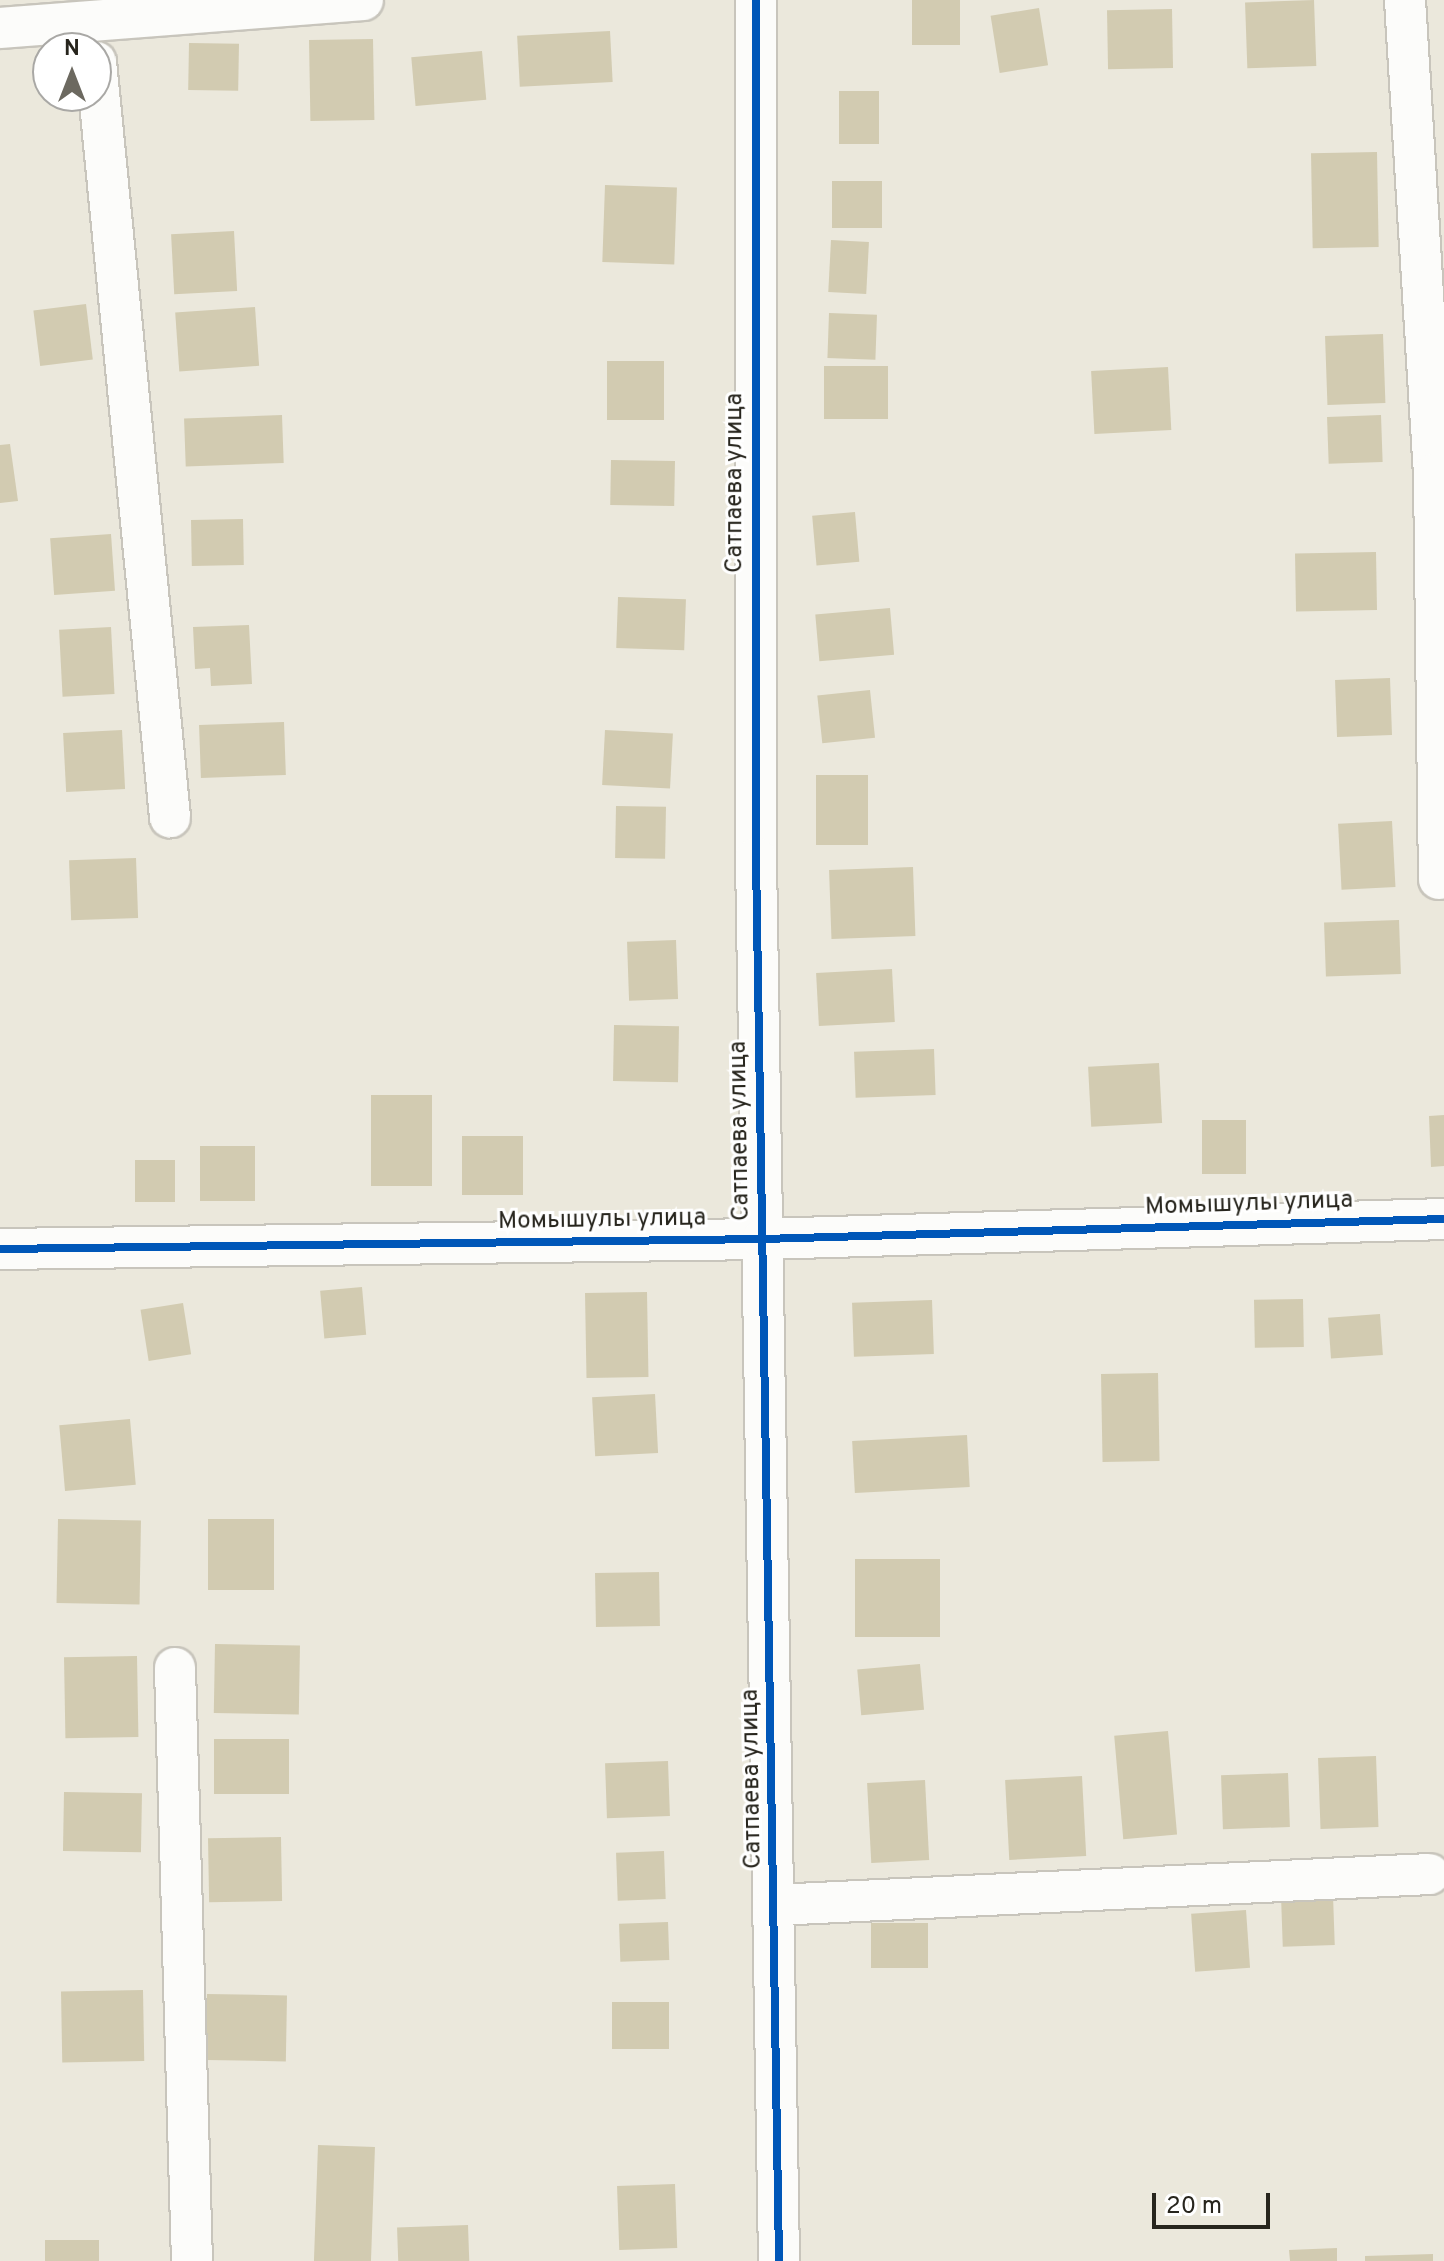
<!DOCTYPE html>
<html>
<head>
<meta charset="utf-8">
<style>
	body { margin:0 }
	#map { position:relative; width:1444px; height:2261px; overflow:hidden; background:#ebe8dc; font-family:Overpass,sans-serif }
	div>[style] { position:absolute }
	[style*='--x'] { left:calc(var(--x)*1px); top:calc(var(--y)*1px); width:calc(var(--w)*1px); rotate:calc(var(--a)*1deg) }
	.building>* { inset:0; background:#d2cbb1; transform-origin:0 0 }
	.roads { filter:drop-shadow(2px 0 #c8c5bc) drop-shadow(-2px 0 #c8c5bc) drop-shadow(0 2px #c8c5bc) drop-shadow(0 -2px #c8c5bc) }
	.minor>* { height:40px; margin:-20px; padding:0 20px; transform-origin:20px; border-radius:20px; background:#fcfcfa }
	.cycleway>* { height:8px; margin:-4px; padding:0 4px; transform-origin:4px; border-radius:4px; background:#0057b8 }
	span { translate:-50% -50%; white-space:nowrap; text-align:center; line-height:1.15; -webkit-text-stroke:6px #fff; paint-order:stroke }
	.street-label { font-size:24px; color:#27251d }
	.north { position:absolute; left:32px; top:32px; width:80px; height:80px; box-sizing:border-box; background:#fff; border:2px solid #a9a8a5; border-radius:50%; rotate:0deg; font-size:22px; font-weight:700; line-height:32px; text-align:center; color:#27251d }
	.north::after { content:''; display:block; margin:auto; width:28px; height:36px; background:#6c6960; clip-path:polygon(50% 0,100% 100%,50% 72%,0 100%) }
	.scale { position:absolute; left:1152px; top:2193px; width:118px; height:36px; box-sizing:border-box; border:4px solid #27251d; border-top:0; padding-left:10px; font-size:24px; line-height:28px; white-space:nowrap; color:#27251d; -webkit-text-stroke:6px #fff; paint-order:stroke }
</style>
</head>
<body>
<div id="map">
	<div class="building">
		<div style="left:912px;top:0;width:48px;height:45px"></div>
		<div style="left:1314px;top:0;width:66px;height:69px;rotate:88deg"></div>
		<div style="left:1039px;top:8px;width:58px;height:49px;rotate:81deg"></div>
		<div style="left:1172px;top:9px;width:59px;height:65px;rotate:89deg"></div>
		<div style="left:610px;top:31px;width:51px;height:93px;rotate:87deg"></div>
		<div style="left:373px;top:39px;width:81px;height:64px;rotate:89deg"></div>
		<div style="left:189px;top:43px;width:50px;height:47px;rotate:1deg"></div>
		<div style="left:482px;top:51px;width:49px;height:71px;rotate:85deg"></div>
		<div style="left:839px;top:91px;width:40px;height:53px"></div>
		<div style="left:1377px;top:152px;width:95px;height:66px;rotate:89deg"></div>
		<div style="left:832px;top:181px;width:50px;height:47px"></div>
		<div style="left:605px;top:185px;width:72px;height:77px;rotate:2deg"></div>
		<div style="left:234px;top:231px;width:60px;height:63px;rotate:87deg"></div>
		<div style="left:831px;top:240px;width:38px;height:52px;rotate:3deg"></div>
		<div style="left:86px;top:304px;width:56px;height:53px;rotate:83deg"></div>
		<div style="left:255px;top:307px;width:59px;height:80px;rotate:86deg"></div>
		<div style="left:829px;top:313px;width:48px;height:45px;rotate:2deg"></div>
		<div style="left:1383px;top:334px;width:69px;height:58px;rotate:88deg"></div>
		<div style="left:664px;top:361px;width:59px;height:57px;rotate:90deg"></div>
		<div style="left:824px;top:366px;width:64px;height:53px"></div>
		<div style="left:1168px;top:367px;width:63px;height:77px;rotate:87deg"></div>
		<div style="left:282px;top:415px;width:48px;height:98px;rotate:88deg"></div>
		<div style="left:1381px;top:415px;width:47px;height:54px;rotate:88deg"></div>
		<div style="clip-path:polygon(10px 444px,18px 501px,0 503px,0 445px)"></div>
		<div style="left:611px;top:460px;width:64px;height:45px;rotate:1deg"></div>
		<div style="left:855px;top:512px;width:50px;height:43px;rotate:85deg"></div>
		<div style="left:243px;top:519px;width:46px;height:52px;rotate:89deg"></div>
		<div style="left:111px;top:534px;width:57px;height:61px;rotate:86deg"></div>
		<div style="left:1376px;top:552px;width:58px;height:81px;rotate:89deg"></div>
		<div style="left:618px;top:597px;width:68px;height:51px;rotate:2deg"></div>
		<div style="left:890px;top:608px;width:47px;height:75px;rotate:85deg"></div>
		<div style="clip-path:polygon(249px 625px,252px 684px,211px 686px,210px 668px,195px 669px,193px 627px)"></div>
		<div style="left:111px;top:627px;width:67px;height:52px;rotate:87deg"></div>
		<div style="left:1390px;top:678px;width:57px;height:55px;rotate:88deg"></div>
		<div style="left:870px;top:690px;width:48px;height:53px;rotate:84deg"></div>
		<div style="left:284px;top:722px;width:53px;height:85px;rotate:88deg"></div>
		<div style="left:122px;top:730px;width:59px;height:59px;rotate:87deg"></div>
		<div style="left:605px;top:730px;width:68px;height:55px;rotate:3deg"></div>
		<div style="left:816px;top:775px;width:52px;height:70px"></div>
		<div style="left:616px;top:806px;width:50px;height:52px;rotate:1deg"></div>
		<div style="left:1392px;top:821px;width:66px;height:54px;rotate:87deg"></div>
		<div style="left:136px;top:858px;width:60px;height:67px;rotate:88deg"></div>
		<div style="left:913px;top:867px;width:69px;height:84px;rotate:88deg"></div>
		<div style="left:1399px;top:920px;width:54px;height:75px;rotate:88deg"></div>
		<div style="left:676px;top:940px;width:59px;height:49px;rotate:88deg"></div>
		<div style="left:892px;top:969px;width:53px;height:76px;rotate:87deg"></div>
		<div style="left:614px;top:1025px;width:65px;height:56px;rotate:1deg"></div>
		<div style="left:934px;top:1049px;width:46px;height:80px;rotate:88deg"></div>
		<div style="left:1159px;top:1063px;width:60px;height:71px;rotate:87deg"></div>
		<div style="left:432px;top:1095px;width:91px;height:61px;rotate:90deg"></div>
		<div style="clip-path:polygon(1444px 1115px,1444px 1166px,1431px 1167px,1429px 1116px)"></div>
		<div style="left:1202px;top:1120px;width:44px;height:54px"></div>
		<div style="left:462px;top:1136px;width:61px;height:59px"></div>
		<div style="left:200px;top:1146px;width:55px;height:55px"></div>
		<div style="left:135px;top:1160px;width:40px;height:42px"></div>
		<div style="left:362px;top:1287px;width:48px;height:42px;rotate:85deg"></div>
		<div style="left:647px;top:1292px;width:85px;height:62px;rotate:89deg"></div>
		<div style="left:1303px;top:1299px;width:48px;height:49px;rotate:89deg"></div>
		<div style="left:932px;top:1300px;width:54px;height:80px;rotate:88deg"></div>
		<div style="left:183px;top:1303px;width:52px;height:43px;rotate:81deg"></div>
		<div style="left:1380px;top:1314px;width:41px;height:52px;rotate:86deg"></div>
		<div style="left:1158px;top:1373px;width:88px;height:57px;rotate:89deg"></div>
		<div style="left:655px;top:1394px;width:59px;height:63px;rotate:87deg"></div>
		<div style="left:130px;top:1419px;width:66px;height:71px;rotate:85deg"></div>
		<div style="left:967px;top:1435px;width:52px;height:115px;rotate:87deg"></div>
		<div style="left:58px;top:1519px;width:83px;height:84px;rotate:1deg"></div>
		<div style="left:274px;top:1519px;width:71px;height:66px;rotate:90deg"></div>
		<div style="left:855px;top:1559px;width:85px;height:78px"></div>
		<div style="left:659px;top:1572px;width:54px;height:64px;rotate:89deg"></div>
		<div style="left:215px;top:1644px;width:85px;height:69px;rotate:1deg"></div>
		<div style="left:137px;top:1656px;width:81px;height:73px;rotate:89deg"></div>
		<div style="left:920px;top:1664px;width:46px;height:63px;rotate:85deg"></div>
		<div style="left:1168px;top:1731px;width:104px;height:54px;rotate:85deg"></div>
		<div style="left:214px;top:1739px;width:75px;height:55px"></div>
		<div style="left:1376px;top:1756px;width:71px;height:58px;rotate:88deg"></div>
		<div style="left:668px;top:1761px;width:55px;height:63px;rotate:88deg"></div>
		<div style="left:1288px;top:1773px;width:54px;height:67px;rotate:88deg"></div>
		<div style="left:1082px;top:1776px;width:80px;height:77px;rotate:87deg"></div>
		<div style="left:925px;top:1780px;width:80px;height:58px;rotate:87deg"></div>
		<div style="left:64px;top:1792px;width:78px;height:59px;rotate:1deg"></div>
		<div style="left:281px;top:1837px;width:64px;height:73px;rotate:89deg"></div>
		<div style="left:664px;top:1851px;width:48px;height:48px;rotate:88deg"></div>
		<div style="left:1333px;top:1895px;width:50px;height:52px;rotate:88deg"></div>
		<div style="left:1246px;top:1910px;width:58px;height:55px;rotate:86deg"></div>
		<div style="left:668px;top:1922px;width:38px;height:49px;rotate:88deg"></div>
		<div style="left:871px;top:1923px;width:57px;height:45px"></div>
		<div style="left:143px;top:1990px;width:71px;height:82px;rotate:89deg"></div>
		<div style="left:207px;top:1994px;width:80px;height:66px;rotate:1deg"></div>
		<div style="left:612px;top:2002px;width:57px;height:47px"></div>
		<div style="left:318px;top:2145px;width:57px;height:116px;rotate:2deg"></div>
		<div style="left:675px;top:2184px;width:64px;height:58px;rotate:88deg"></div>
		<div style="left:468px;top:2225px;width:36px;height:71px;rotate:88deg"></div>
		<div style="left:45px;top:2240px;width:54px;height:21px"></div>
		<div style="clip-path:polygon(1337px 2248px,1337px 2261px,1290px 2261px,1289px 2250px)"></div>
		<div style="clip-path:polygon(1433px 2254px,1433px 2261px,1365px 2261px,1365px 2256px)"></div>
	</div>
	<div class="roads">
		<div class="minor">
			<div style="--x:756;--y:0;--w:858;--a:90"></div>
			<div style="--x:756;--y:858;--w:1403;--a:89.06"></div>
			<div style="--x:1405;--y:0;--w:475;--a:86.5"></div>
			<div style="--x:1434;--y:474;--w:405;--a:89.3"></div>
			<div style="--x:0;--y:28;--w:364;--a:-4.4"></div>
			<div style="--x:96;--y:62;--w:759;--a:84.4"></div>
			<div style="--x:0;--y:1249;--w:763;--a:-0.75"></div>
			<div style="--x:763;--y:1239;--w:681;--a:-1.68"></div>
			<div style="--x:175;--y:1668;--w:593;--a:88.36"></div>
			<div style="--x:775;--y:1905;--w:655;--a:-2.71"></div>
		</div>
	</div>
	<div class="cycleway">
		<div style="--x:756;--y:0;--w:858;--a:90"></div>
		<div style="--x:756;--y:858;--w:1403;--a:89.06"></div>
		<div style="--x:0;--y:1249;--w:763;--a:-0.75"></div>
		<div style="--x:763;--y:1239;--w:681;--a:-1.68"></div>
	</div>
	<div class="street-label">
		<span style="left:736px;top:483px;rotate:-90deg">Сатпаева улица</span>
		<span style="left:741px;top:1131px;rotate:-91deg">Сатпаева улица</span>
		<span style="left:1249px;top:1205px;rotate:-2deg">Момышулы улица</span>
		<span style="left:602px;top:1221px;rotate:-1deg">Момышулы улица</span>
		<span style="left:753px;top:1779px;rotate:-91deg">Сатпаева улица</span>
	</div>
	<div class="north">N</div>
	<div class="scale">20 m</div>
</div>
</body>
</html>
